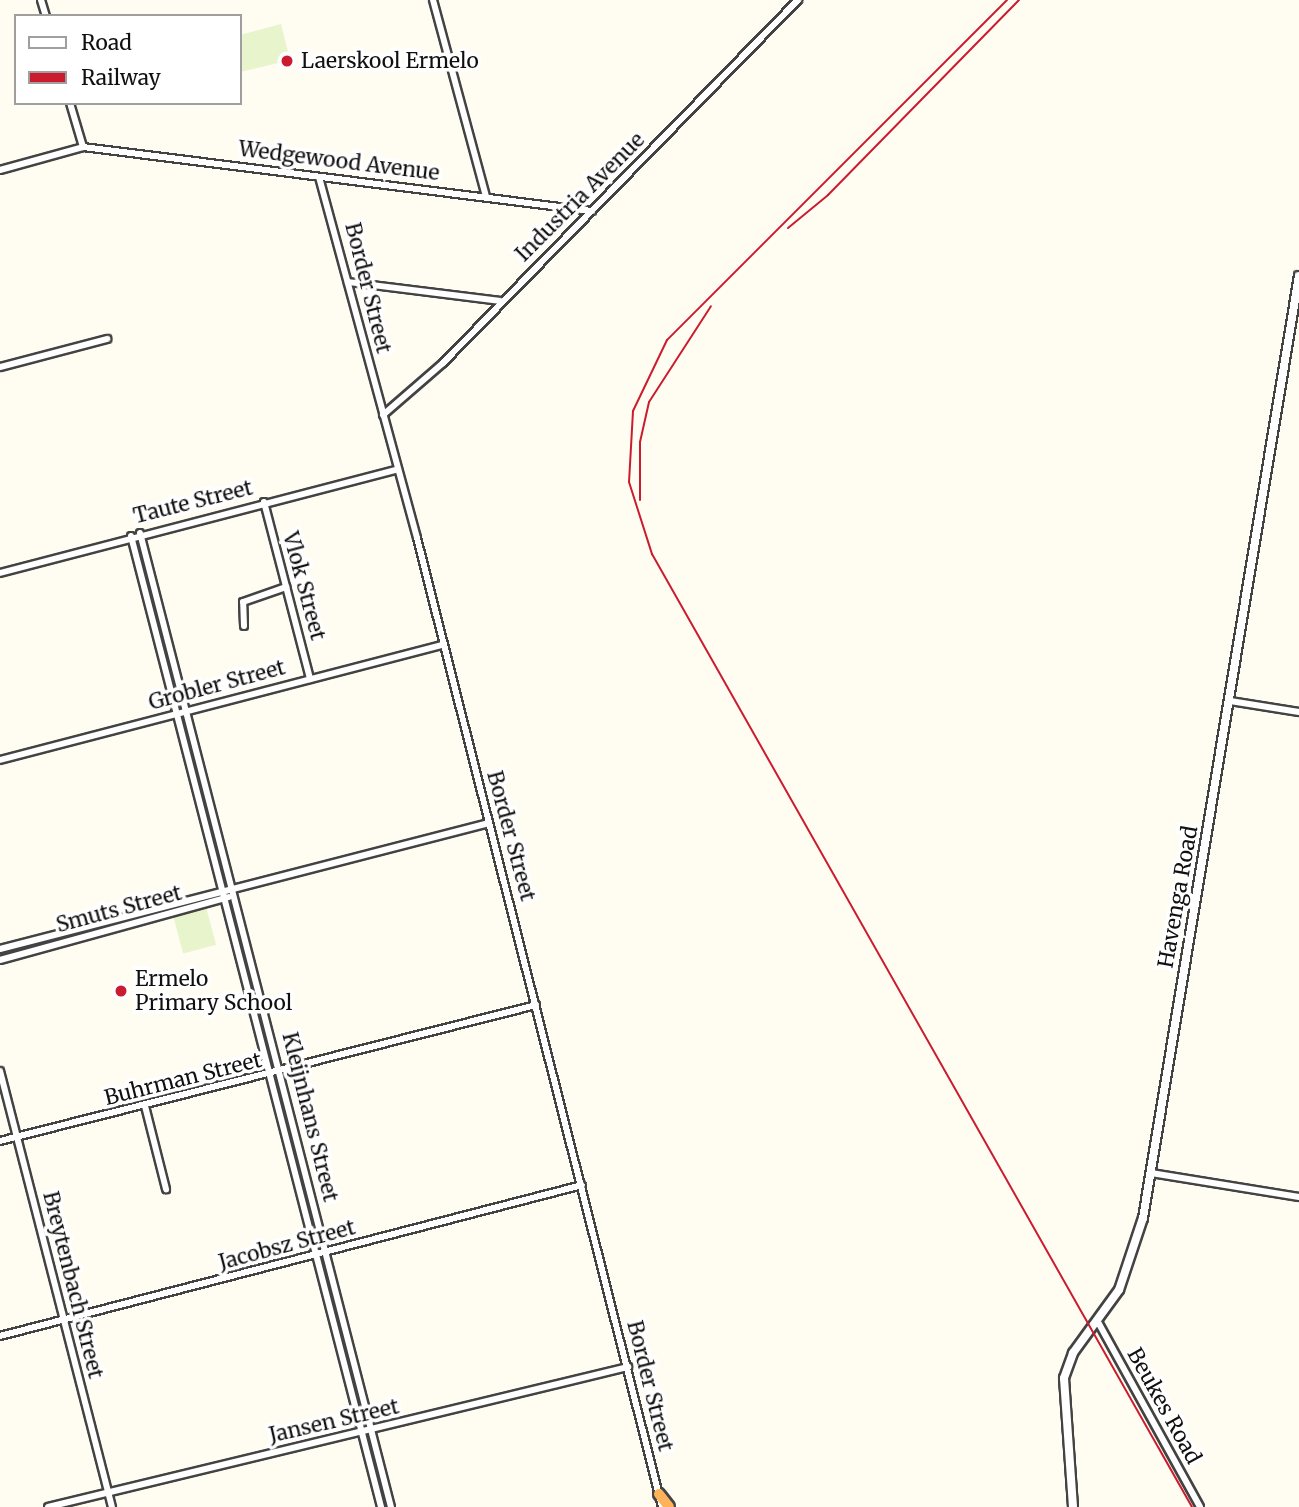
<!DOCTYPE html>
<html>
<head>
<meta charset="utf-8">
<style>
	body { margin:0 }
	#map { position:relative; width:1299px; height:1507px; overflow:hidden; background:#fffcf2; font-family:Merriweather,serif }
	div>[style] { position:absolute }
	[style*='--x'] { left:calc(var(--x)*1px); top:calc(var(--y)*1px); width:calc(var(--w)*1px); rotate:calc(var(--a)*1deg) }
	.pitch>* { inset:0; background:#e8f4cb; transform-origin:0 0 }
	.roads { filter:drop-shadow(2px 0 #434343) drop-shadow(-2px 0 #434343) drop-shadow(0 2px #434343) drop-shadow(0 -2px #434343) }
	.minor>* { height:6px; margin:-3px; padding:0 3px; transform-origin:3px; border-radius:3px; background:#fff }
	.tertiary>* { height:8px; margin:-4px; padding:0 4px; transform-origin:4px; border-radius:4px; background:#fff }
	.trunk>* { height:10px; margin:-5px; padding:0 5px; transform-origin:5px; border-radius:5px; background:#feb35a }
	.rail>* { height:2px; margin:-1px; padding:0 1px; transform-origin:1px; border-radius:1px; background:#cb1c2f }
	.dots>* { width:19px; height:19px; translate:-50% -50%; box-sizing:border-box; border:4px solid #fff; border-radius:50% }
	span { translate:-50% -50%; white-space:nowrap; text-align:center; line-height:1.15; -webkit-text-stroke:7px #fff; paint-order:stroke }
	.poi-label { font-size:21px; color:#101010 }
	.left { translate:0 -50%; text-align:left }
	.street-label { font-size:21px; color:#101010 }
	.legend { position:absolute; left:14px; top:14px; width:228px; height:91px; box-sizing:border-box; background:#fff; border:2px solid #9f9f9f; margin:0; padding:9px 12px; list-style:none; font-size:21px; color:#101010 }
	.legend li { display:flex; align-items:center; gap:14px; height:35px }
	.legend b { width:35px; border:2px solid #9f9f9f }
</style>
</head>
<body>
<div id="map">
	<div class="pitch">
		<div style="clip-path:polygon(281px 24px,290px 60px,240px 72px,240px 35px)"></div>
		<div style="left:206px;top:907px;width:39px;height:34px;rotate:75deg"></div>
	</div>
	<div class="roads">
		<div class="minor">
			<div style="--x:41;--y:0;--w:17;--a:73"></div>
			<div style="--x:433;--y:0;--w:204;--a:74.9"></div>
			<div style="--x:70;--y:103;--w:46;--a:73.5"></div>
			<div style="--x:0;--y:170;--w:86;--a:-15.5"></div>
			<div style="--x:83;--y:147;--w:513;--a:7.17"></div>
			<div style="--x:319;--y:177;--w:374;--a:74.8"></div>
			<div style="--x:417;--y:538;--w:999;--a:75.81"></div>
			<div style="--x:348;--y:282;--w:153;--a:7.1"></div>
			<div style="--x:0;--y:367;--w:111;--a:-14.7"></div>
			<div style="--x:383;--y:415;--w:79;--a:-40.9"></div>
			<div style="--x:443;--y:363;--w:508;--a:-45.64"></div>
			<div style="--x:264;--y:502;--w:183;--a:75.4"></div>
			<div style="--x:140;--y:533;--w:1006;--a:75.55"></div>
			<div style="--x:131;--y:536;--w:1003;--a:75.56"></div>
			<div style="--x:0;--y:573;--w:408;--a:-14.6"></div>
			<div style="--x:244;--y:626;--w:24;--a:-92"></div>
			<div style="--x:243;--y:602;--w:46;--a:-19.2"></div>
			<div style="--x:1230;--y:701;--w:70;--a:9.1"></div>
			<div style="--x:0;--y:760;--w:457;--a:-14.6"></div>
			<div style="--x:0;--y:949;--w:505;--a:-14.45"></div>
			<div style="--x:0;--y:960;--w:237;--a:-15.4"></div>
			<div style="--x:0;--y:1071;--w:450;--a:75.6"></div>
			<div style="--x:145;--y:1106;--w:86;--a:75.8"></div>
			<div style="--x:0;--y:1141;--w:553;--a:-14.24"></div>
			<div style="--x:1151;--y:1173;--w:150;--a:9.2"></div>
			<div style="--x:1098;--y:1322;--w:211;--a:61.1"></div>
			<div style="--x:0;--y:1336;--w:601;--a:-14.54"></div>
			<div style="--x:48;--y:1507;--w:597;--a:-13.57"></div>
		</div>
		<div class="tertiary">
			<div style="--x:1073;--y:1507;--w:129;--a:-94"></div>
			<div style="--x:1064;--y:1378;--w:27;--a:-70"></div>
			<div style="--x:1073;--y:1353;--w:78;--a:-53.9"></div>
			<div style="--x:1119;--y:1290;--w:76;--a:-71.6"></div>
			<div style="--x:1143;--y:1218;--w:955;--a:-80.6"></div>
		</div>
		<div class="trunk">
			<div style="--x:659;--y:1494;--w:16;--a:52"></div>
		</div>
	</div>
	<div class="rail">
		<div style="--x:1007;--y:0;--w:481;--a:135"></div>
		<div style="--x:667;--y:340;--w:79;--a:115.6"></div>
		<div style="--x:633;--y:411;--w:71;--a:93.2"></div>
		<div style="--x:629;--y:482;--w:76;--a:72.3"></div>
		<div style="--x:652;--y:554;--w:1095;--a:60.46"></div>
		<div style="--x:788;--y:228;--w:52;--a:-39.5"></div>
		<div style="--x:828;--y:195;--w:273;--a:-45.6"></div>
		<div style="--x:640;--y:500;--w:58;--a:-90"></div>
		<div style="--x:640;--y:442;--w:41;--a:-77.3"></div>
		<div style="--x:649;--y:402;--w:114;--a:-57.1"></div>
	</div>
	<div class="dots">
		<div style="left:287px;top:61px;background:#cb1c2f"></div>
		<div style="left:121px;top:991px;background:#cb1c2f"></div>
	</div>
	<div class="poi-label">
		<span class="left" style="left:301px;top:61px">Laerskool Ermelo</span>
		<span class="left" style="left:135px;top:991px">Ermelo<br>Primary School</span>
	</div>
	<div class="street-label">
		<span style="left:339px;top:161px;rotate:7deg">Wedgewood Avenue</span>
		<span style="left:580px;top:197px;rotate:-45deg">Industria Avenue</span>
		<span style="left:368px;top:288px;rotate:76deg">Border Street</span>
		<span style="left:193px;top:502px;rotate:-14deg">Taute Street</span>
		<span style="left:304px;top:586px;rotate:75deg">Vlok Street</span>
		<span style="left:217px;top:685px;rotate:-15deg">Grobler Street</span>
		<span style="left:511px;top:836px;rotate:75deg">Border Street</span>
		<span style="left:1178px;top:897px;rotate:-80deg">Havenga Road</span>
		<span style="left:119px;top:909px;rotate:-15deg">Smuts Street</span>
		<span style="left:183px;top:1079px;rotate:-14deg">Buhrman Street</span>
		<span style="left:310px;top:1117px;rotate:76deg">Kleijnhans Street</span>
		<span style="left:287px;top:1245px;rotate:-15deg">Jacobsz Street</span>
		<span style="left:73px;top:1285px;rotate:76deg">Breytenbach Street</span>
		<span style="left:650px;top:1386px;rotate:76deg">Border Street</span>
		<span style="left:1164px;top:1406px;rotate:61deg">Beukes Road</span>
		<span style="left:334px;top:1421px;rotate:-13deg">Jansen Street</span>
	</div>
	<ul class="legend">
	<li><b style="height:9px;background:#fff"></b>Road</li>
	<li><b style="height:9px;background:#cb1c2f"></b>Railway</li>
	</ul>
</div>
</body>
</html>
